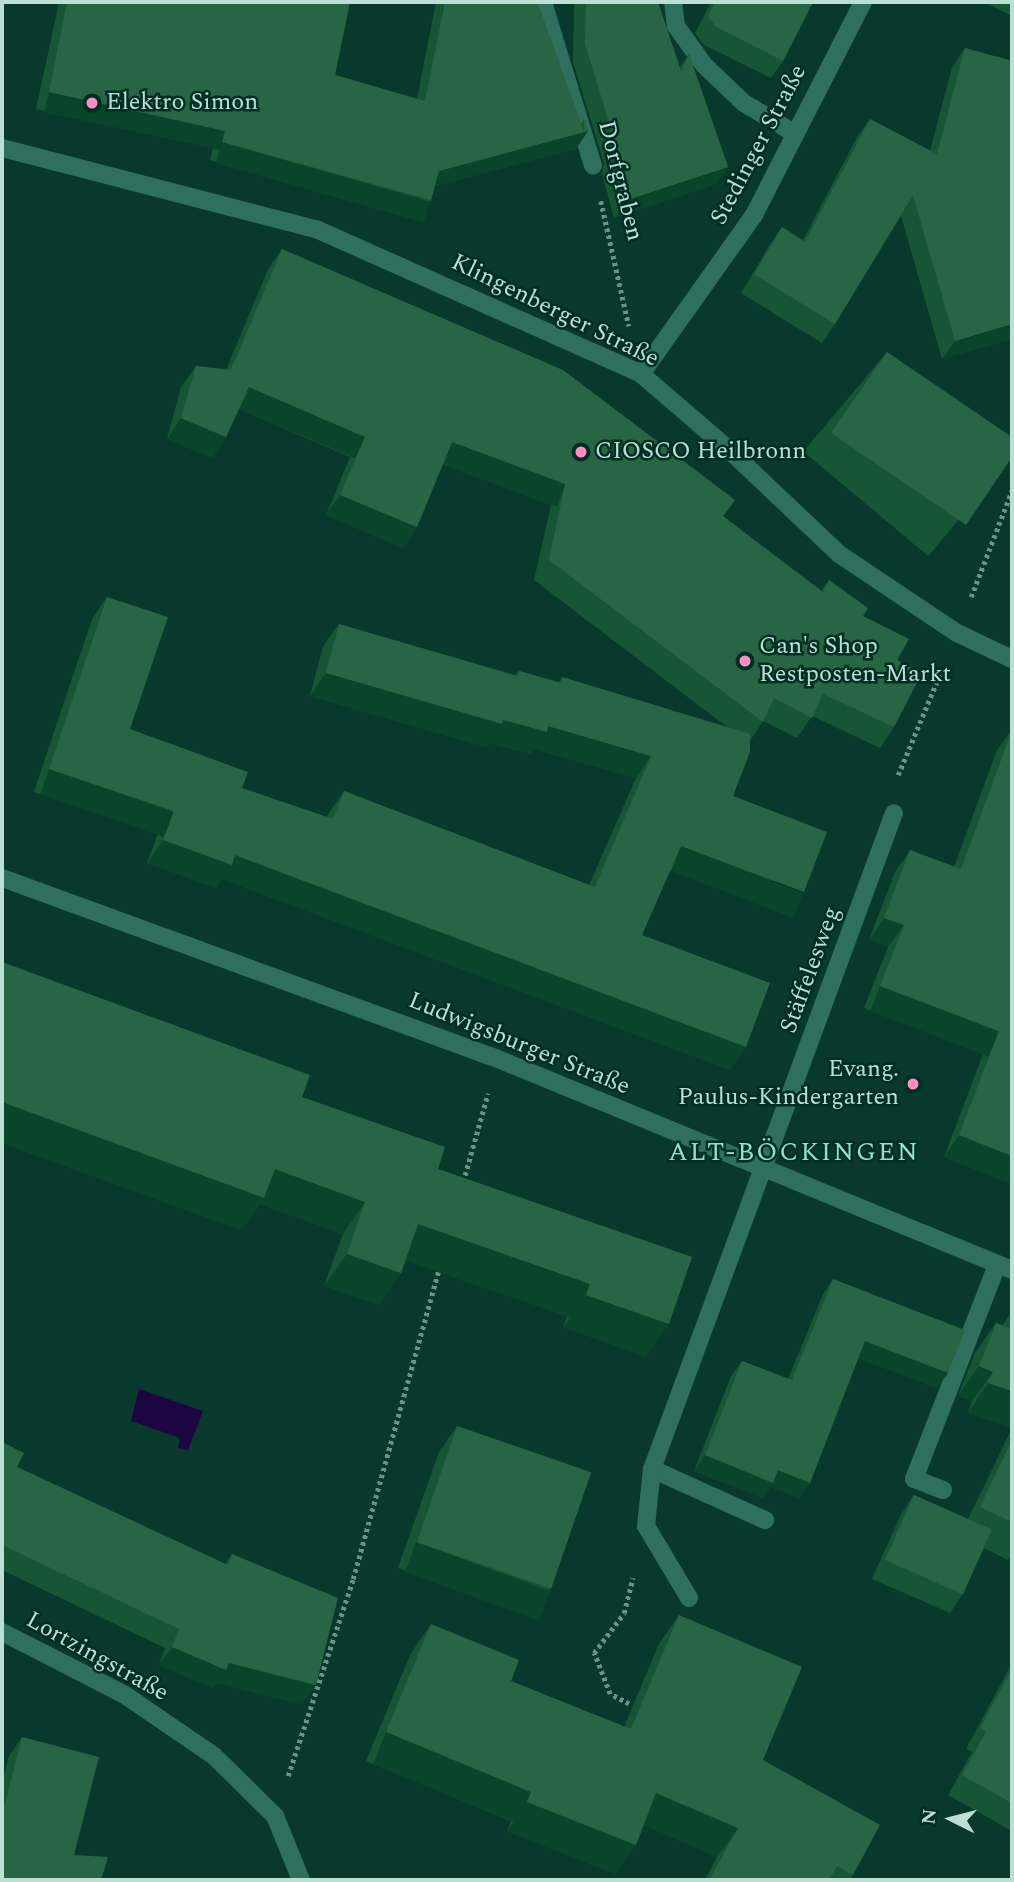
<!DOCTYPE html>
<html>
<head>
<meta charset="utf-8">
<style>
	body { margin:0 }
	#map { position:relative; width:1014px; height:1882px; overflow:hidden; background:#09382d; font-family:Spectral,serif }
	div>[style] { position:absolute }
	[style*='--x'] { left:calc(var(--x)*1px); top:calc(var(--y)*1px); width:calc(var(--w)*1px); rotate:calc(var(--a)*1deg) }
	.water>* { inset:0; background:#1d0541 }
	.path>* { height:4.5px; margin-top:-2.25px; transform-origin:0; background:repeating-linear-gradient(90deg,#689387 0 3.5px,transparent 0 7px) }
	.service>* { height:18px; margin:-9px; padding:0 9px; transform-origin:9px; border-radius:9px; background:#2e6f5e }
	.minor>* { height:18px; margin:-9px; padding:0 9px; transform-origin:9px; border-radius:9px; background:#2e6f5e }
	.tertiary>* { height:18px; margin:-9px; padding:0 9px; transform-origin:9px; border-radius:9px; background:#2e6f5e }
	.wall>* { inset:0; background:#165634; transform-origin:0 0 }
	.shaded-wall>* { inset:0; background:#0a442a; transform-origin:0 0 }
	.building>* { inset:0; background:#286545; transform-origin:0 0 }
	.dots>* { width:19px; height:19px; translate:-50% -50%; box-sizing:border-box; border:4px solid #002e23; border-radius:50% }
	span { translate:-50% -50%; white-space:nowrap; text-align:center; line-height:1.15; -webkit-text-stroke:5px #002e23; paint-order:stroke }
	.poi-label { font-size:24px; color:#b9e0d3 }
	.left { translate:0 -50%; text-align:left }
	.right { translate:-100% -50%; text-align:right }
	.street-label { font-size:24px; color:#b9e0d3 }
	.neighbourhood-label { font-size:26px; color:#90e2ca; letter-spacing:2px }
	.frame { position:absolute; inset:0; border:4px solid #b9e0d3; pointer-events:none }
	.north { position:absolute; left:916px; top:1784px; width:70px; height:70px; -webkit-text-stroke:5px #002e23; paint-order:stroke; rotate:276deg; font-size:19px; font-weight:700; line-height:28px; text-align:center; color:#b9e0d3 }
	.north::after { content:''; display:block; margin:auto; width:24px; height:32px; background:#b9e0d3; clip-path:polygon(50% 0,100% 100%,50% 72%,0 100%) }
</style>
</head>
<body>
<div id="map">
	<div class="water">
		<div style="clip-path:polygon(139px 1389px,203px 1411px,188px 1450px,178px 1448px,180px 1438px,131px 1421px)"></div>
	</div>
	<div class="path">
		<div style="--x:601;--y:201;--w:128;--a:77.4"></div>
		<div style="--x:971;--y:597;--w:115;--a:-69"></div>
		<div style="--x:898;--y:775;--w:117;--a:-67.4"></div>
		<div style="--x:463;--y:1182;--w:92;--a:-74.3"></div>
		<div style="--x:629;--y:1704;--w:21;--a:-152"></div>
		<div style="--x:610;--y:1694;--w:44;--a:-111.3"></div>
		<div style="--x:594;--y:1653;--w:50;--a:-53.1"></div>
		<div style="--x:624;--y:1613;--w:36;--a:-76"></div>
		<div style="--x:288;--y:1776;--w:207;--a:-71.7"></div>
		<div style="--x:353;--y:1579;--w:323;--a:-74.5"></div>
	</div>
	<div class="service">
		<div style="--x:673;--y:2;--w:24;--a:83"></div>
		<div style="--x:676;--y:26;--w:49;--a:54.1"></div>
		<div style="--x:705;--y:66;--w:54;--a:43.5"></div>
		<div style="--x:744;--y:103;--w:58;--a:31"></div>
		<div style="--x:652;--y:1469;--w:124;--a:24.3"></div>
		<div style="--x:943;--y:1490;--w:31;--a:-159"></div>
		<div style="--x:914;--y:1479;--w:230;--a:-68.8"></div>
		<div style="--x:689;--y:1598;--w:84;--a:-120.8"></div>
		<div style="--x:646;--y:1526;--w:57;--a:-84"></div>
		<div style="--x:652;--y:1469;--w:699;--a:-69.75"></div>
	</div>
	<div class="minor">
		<div style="--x:543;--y:2;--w:171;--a:73"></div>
		<div style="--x:641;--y:374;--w:195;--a:-54.6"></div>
		<div style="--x:754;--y:215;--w:239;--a:-62.9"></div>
		<div style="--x:2;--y:1632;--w:138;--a:27.1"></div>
		<div style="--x:125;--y:1695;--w:108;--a:34.4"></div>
		<div style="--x:214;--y:1756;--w:86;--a:44.5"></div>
		<div style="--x:275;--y:1816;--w:69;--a:67.9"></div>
	</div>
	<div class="tertiary">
		<div style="--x:2;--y:148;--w:324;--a:14.5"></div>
		<div style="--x:316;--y:229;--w:356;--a:24"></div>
		<div style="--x:641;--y:374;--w:112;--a:40.7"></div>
		<div style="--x:726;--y:447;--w:156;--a:43.4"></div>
		<div style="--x:839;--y:554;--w:142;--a:33.8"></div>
		<div style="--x:957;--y:633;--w:61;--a:25.3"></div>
		<div style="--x:2;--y:878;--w:528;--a:20.05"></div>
		<div style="--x:498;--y:1059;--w:556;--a:22.32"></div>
	</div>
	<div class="wall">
		<div style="clip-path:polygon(59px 2px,350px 2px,335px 75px,417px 99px,436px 2px,537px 2px,581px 124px,584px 119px,588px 131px,576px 149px,435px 186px,431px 200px,419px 218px,210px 160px,213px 148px,36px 109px)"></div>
		<div style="clip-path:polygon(574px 2px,658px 2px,680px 67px,689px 54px,728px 167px,716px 184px,614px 218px,602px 173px,604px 163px,573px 62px)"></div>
		<div style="clip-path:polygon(711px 2px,813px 2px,783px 61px,771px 78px,704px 45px,695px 33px)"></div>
		<div style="clip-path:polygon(984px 2px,1012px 2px,1012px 16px)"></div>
		<div style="clip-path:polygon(965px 48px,1012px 61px,1012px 339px,942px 359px,901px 216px,835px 324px,822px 343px,741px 293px,769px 246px,782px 227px,803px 240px,857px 137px,870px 119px,930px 151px,952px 67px)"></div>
		<div style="clip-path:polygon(282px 249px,735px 500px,723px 517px,821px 591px,829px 580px,863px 616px,897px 660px,894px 727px,880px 748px,812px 716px,797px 738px,763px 721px,750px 741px,733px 796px,788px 915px,670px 870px,642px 935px,730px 1070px,222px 879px,216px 888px,147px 863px,158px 833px,34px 792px,92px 619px,107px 597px,130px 729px,242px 788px,326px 817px,344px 791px,589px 885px,636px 778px,534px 749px,531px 754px,489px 743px,486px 747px,310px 696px,323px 646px,339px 624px,515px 675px,519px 671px,559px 682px,562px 677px,727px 727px,534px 580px,551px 505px,443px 464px,417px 527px,403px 548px,326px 515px,350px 457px,239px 409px,226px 437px,212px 458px,167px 439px,181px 387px,196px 366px,226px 370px,268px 269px)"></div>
		<div style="left:887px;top:352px;width:163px;height:130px;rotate:40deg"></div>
		<div style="clip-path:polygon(1012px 729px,1012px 1184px,944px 1157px,983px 1054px,864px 1008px,888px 947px,869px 940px,895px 872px,910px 850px,954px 867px,997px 750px)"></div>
		<div style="clip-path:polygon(2px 962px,302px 1097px,438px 1169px,692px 1257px,646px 1357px,563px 1327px,567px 1316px,406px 1260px,401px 1273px,379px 1305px,324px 1286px,343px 1234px,260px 1204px,241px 1230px,2px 1143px)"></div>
		<div style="clip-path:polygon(833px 1279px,948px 1373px,937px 1388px,858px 1358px,810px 1483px,799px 1498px,771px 1487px,763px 1498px,694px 1471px,731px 1376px,742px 1361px,788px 1379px,823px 1294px)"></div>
		<div style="clip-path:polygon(1012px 1311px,1012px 1555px,1008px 1560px,984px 1548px,963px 1594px,950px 1613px,872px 1579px,901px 1514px,914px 1495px,968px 1519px,1012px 1428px,968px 1413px,972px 1401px,958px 1396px,975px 1353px,996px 1323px,1002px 1326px)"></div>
		<div style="clip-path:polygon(457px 1426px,551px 1590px,533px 1616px,398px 1568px,439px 1452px)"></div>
		<div style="clip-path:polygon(2px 1442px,17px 1467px,225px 1564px,232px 1554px,316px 1685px,302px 1704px,217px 1683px,213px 1688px,159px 1665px,165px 1648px,2px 1570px)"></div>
		<div style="clip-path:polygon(679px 1615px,763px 1760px,853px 1875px,849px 1880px,705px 1880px,717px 1857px,644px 1825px,615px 1874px,507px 1831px,511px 1821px,366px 1761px,411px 1653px,431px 1624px,511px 1681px,624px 1727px,659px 1644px)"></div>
		<div style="clip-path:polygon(1012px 1663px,1012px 1831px,948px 1795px,972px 1752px,966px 1749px)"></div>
		<div style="clip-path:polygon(22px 1737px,74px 1855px,2px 1880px,2px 1782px,9px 1756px)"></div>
	</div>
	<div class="shaded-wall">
		<div style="left:49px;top:92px;width:180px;height:21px;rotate:12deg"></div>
		<div style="clip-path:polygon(588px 131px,576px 149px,427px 188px,439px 171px)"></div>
		<div style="left:222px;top:142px;width:217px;height:22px;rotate:16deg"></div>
		<div style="clip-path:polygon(728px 167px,716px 184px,614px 218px,627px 200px)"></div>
		<div style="clip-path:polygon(1012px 324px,1012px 339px,942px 359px,955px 341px)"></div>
		<div style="left:249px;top:387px;width:126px;height:24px;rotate:23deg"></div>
		<div style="clip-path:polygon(181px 418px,226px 437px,212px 458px,167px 439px)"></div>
		<div style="left:452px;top:442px;width:121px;height:25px;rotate:20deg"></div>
		<div style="clip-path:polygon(340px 495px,417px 527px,403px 548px,326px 515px)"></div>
		<div style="clip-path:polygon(326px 673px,503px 720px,548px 726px,651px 756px,636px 778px,534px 749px,531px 754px,489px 743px,486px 747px,310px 696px)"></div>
		<div style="left:49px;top:769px;width:132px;height:27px;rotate:19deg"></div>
		<div style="clip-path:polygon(163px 840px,235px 855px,746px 1047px,730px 1070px,222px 879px,216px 888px,147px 863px)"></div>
		<div style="left:681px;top:846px;width:131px;height:27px;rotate:21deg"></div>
		<div style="clip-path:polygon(884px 918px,904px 925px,888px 947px,869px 940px)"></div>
		<div style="left:880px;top:986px;width:127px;height:27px;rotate:21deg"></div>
		<div style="clip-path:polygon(2px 1102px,275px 1169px,365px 1202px,343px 1234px,260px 1204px,241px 1230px,2px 1143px)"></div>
		<div style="clip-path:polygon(959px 1135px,1012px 1156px,1012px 1184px,944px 1157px)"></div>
		<div style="left:418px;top:1224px;width:182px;height:39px;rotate:19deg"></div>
		<div style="clip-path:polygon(347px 1254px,401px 1273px,379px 1305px,324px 1286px)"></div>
		<div style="clip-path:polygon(586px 1295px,669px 1324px,646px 1357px,563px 1327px)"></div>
		<div style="clip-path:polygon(865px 1341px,948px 1373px,937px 1388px,854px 1357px)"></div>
		<div style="clip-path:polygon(979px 1366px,993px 1372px,972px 1401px,958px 1396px)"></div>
		<div style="clip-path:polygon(988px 1383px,1012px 1391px,1012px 1428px,968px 1413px)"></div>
		<div style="clip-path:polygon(705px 1455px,778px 1470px,810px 1483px,799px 1498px,771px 1487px,763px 1498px,694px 1471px)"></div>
		<div style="left:416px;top:1542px;width:143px;height:32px;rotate:20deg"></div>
		<div style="clip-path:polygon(172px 1647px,229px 1663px,316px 1685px,302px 1704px,217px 1683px,213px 1688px,159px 1665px)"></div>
		<div style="left:386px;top:1732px;width:157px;height:35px;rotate:22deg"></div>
		<div style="clip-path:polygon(656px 1793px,738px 1828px,717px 1857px,636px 1822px)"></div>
		<div style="clip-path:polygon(527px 1802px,636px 1845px,615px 1874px,507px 1831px)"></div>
	</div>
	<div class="building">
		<div style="clip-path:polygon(67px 2px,350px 2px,335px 75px,425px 101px,445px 2px,537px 2px,584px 132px,584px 119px,588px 131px,439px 171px,431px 200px,222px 142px,225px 131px,49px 92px)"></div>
		<div style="clip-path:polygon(586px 2px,658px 2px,681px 71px,689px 54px,728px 167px,627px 200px,614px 155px,616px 145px,585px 44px)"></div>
		<div style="clip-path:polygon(715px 2px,813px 2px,783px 61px,716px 27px,708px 16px)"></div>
		<div style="clip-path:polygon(965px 48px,1012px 61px,1012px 324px,955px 341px,913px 195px,835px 324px,754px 274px,782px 227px,805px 242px,870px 119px,937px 154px)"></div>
		<div style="clip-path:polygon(282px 249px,563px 370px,735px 500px,723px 516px,823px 592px,829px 580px,868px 608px,863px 616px,909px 639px,897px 660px,922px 673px,894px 727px,823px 694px,812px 718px,774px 698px,763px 722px,549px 560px,565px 484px,452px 442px,417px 527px,340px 495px,365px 437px,249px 387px,226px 437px,181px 418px,196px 366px,231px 370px)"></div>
		<div style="clip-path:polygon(887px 352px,1012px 437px,1012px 457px,966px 525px,831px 433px)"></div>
		<div style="clip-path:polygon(107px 597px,168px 617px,130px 729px,248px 772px,242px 788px,333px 819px,344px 791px,595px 887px,651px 756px,548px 726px,547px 732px,503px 720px,502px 724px,326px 673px,339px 624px,517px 676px,519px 671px,561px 683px,562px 677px,750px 734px,750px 752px,733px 796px,827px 832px,804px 892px,681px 846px,642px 935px,770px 983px,746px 1047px,235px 855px,232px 865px,163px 840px,174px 811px,49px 769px)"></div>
		<div style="clip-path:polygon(1012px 730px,1012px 1156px,959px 1135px,999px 1031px,880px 986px,904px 925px,884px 918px,910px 850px,961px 869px)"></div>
		<div style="clip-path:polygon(2px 962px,310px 1075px,302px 1097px,445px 1147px,438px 1169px,692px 1257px,669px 1324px,586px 1295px,590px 1284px,418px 1224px,401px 1273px,347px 1254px,365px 1202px,275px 1169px,264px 1198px,2px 1102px)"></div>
		<div style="clip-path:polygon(833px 1279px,965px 1330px,948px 1373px,865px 1341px,810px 1483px,778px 1470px,773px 1483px,705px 1455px,742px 1361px,792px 1380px)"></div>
		<div style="clip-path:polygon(1012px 1318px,1012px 1391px,988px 1383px,993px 1372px,979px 1366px,996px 1323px,1009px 1328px)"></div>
		<div style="left:457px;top:1426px;width:142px;height:123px;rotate:19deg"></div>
		<div style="clip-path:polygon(1012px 1440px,1012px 1522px,980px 1507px)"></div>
		<div style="clip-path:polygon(2px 1442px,24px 1453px,17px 1467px,228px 1565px,232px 1554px,338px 1598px,316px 1685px,229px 1663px,226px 1670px,172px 1647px,179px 1629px,2px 1545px)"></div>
		<div style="left:914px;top:1495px;width:85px;height:71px;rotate:24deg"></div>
		<div style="clip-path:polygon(679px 1615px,802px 1667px,763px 1760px,880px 1825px,853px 1875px,837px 1866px,829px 1880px,709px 1880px,738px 1828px,656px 1793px,636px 1845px,527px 1802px,531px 1792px,386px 1732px,431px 1624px,519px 1660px,511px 1681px,631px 1729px)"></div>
		<div style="clip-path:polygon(1012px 1669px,1012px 1803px,962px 1775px,986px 1732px,980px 1728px)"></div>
		<div style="clip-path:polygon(22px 1737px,99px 1757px,74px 1855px,108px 1857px,101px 1880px,2px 1880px,2px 1815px)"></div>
	</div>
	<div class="dots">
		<div style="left:92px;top:103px;background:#fd8ebf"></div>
		<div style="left:581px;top:452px;background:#fd8ebf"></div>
		<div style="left:745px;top:661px;background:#fd8ebf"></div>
		<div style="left:913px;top:1084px;background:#fd8ebf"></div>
	</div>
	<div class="poi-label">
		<span class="left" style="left:106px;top:103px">Elektro Simon</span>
		<span class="left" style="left:595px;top:452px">CIOSCO Heilbronn</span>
		<span class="left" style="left:759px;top:661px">Can's Shop<br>Restposten-Markt</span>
		<span class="right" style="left:899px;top:1084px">Evang.<br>Paulus-Kindergarten</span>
	</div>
	<div class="street-label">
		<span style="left:759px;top:145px;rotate:-62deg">Stedinger Straße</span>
		<span style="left:620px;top:181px;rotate:76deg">Dorfgraben</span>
		<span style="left:555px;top:311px;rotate:26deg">Klingenberger Straße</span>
		<span style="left:811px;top:970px;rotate:-70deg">Stäffelesweg</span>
		<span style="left:519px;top:1044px;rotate:22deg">Ludwigsburger Straße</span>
		<span style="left:97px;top:1657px;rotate:29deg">Lortzingstraße</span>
	</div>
	<div class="neighbourhood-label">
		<span style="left:794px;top:1153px">ALT-BÖCKINGEN</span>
	</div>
	<div class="frame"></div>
	<div class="north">N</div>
</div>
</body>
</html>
